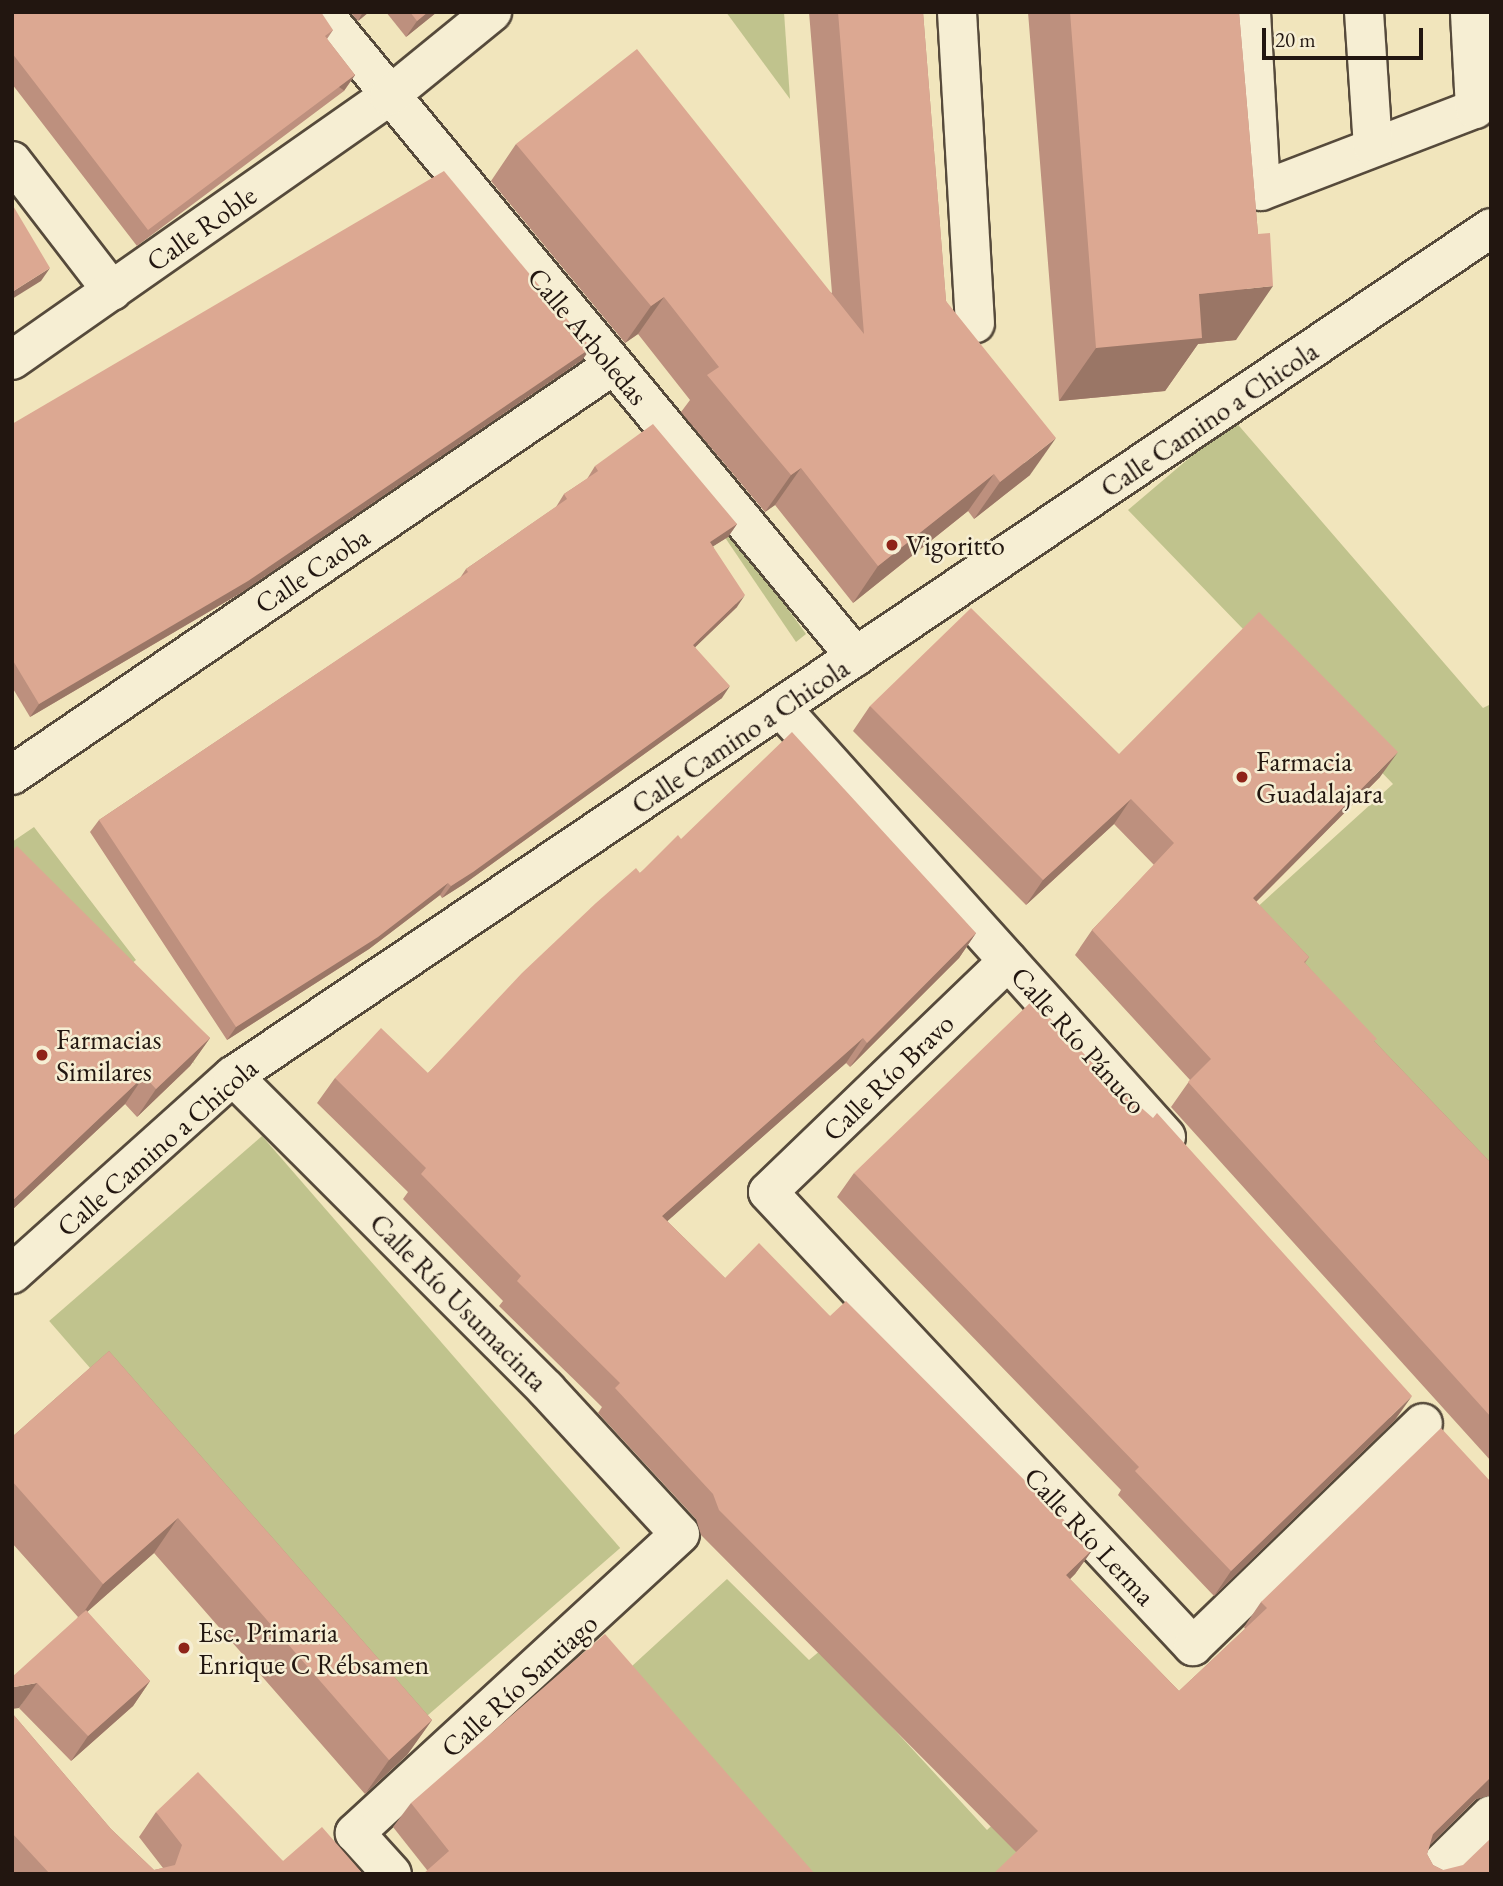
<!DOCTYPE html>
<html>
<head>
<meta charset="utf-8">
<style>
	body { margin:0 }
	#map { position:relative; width:1503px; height:1886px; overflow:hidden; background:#f1e5bc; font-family:"EB Garamond",serif }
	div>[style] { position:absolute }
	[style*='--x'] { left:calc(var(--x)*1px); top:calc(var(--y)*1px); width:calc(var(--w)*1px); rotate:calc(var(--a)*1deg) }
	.green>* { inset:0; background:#c0c38d; transform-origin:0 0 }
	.roads { filter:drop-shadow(2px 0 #564a3b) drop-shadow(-2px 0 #564a3b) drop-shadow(0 2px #564a3b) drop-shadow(0 -2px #564a3b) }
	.minor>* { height:38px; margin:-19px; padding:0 19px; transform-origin:19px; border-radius:19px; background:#f6eed3 }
	.tertiary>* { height:38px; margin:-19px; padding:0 19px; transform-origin:19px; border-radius:19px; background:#f6eed3 }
	.wall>* { inset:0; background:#bd907e }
	.shaded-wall>* { inset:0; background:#9a7666; transform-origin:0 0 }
	.building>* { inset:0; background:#dca892 }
	.dots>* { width:19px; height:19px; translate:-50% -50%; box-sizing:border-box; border:4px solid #f6eed3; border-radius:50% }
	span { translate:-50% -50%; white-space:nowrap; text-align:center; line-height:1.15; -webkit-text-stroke:5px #f6eed3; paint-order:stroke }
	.street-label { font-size:28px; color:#221610 }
	.poi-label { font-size:28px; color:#221610 }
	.left { translate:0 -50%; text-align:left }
	.frame { position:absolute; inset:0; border:14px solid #221610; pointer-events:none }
	.scale { position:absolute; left:1262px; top:28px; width:161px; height:32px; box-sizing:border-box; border:4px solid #221610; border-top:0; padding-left:9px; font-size:21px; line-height:24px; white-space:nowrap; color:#221610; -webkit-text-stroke:5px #f6eed3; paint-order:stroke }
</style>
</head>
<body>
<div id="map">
	<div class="green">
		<div style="clip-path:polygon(726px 12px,784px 12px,790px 99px)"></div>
		<div style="clip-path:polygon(1234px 420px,1483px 708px,1491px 704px,1491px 1179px,1242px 921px,1393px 784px,1128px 510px)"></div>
		<div style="clip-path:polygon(676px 454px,806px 634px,796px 642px,671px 458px)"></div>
		<div style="clip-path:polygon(34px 827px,136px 960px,131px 964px,195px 1064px,12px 877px,12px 842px)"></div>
		<div style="left:262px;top:1136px;width:546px;height:282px;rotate:49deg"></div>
		<div style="clip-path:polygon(727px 1579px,809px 1660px,821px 1650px,987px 1830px,1026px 1793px,1058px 1822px,1003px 1874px,773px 1874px,608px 1688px)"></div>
	</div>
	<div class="roads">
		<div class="minor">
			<div style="--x:322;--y:12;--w:837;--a:50.38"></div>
			<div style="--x:957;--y:12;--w:312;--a:86.7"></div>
			<div style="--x:1251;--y:12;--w:179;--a:86.8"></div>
			<div style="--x:1261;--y:191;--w:229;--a:-21"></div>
			<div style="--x:1475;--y:109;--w:97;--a:-93"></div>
			<div style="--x:1364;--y:12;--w:135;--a:86.2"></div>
			<div style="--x:12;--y:161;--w:164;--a:52.4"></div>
			<div style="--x:12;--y:360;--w:460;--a:-35"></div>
			<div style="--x:389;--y:96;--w:133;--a:-39.2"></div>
			<div style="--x:782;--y:709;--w:575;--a:48.1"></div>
			<div style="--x:12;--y:775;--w:726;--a:-34.28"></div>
			<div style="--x:1008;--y:961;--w:333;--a:136.1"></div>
			<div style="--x:768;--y:1192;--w:622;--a:46.89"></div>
			<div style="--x:1193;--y:1646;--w:320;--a:-44.1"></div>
			<div style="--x:233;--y:1076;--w:443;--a:45"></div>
			<div style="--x:546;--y:1389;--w:197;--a:47.3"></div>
			<div style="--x:680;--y:1534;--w:442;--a:137.4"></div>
			<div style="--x:355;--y:1833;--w:55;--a:47.9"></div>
			<div style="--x:1431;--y:1874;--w:84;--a:-44.5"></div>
		</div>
		<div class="tertiary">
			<div style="--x:12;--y:1274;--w:297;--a:-41.9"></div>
			<div style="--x:233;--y:1076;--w:1517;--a:-33.98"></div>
		</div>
	</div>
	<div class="wall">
		<div style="clip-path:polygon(12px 12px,333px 30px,327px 39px,355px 75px,344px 91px,137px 246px,12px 84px)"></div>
		<div style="clip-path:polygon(350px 12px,369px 12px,358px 21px)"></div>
		<div style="clip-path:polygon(386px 12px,437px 12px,406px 37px)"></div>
		<div style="clip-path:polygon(809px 12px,923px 12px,946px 301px,1030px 475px,974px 519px,968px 511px,853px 603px,775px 505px,765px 512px,681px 412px,690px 400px,638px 334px,625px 343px,491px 181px,516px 144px,832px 293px)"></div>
		<div style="clip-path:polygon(1028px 12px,1239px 12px,1258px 234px,1236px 340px,1198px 344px,1165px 391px,1059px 401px)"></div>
		<div style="clip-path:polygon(591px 348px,582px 360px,239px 594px,30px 717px,12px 687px,12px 424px)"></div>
		<div style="clip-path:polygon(595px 466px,737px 524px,728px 537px,713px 546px,737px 607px,695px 647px,722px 698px,464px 884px,442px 898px,440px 895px,369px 949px,227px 1040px,90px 832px,99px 820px,460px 578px,466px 569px,556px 507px,564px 494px,587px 479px)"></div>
		<div style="clip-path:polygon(870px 706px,1119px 754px,1380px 777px,1256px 902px,1309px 957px,1305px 963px,1375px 1042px,1491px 1163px,1491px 1461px,1171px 1107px,1190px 1080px,1075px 955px,1092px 930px,1154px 865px,1114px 824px,1026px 905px,853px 731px)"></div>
		<div style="clip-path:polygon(681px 839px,976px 933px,959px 958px,850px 1067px,846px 1063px,667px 1221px,725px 1278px,830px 1316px,1093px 1549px,1075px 1574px,1070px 1579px,1179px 1691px,1245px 1629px,1244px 1627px,1261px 1602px,1491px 1482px,1491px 1795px,1476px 1799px,1430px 1845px,1427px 1854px,1433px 1865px,1443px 1870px,1491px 1874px,1016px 1852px,701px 1535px,696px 1519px,598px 1413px,602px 1407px,499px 1306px,503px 1301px,403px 1199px,408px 1192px,317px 1103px,335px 1078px,428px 1073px,640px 873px)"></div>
		<div style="clip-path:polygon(12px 851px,210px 1038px,190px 1066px,137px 1117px,125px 1104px,12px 1210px)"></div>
		<div style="clip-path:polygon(854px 1173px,1395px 1420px,1214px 1596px,1118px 1495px,1121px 1490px,837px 1197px)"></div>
		<div style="clip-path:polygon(109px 1351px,432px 1720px,407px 1755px,365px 1794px,154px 1553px,87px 1612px,150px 1681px,133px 1706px,71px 1761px,19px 1708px,78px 1617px,12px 1543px,12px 1437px)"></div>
		<div style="clip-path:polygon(12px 1713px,111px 1829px,154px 1870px,163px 1868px,139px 1837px,156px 1812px,283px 1861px,363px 1874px,12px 1874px)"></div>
		<div style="clip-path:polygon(411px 1803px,815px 1874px,427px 1870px,393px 1827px)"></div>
	</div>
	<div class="shaded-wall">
		<div style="clip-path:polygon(363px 12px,369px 12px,358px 21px)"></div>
		<div style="clip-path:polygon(428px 12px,437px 12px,406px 37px,417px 21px)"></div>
		<div style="left:355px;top:75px;width:19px;height:259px;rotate:125deg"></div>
		<div style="clip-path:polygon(50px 268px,41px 281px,12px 299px,12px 292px)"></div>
		<div style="clip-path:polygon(1273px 286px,1236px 340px,1198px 344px,1165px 391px,1059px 401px,1096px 348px,1199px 294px)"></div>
		<div style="clip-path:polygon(664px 297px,638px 334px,625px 343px,651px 306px)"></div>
		<div style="clip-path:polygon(591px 348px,582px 360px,239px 594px,30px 717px,39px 704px)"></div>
		<div style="clip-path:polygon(1056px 438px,1030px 475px,974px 519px,1000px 482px)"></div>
		<div style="clip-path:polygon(801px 468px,775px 505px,765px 512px,791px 475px)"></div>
		<div style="clip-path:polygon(994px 474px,968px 511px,853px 603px,878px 566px)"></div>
		<div style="clip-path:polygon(737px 524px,728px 537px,701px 554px,710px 542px)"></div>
		<div style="clip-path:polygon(745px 595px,737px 607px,685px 657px,693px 645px)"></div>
		<div style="clip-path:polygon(730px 686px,722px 698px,464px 884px,442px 898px,451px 886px)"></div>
		<div style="clip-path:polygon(1398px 752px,1380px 777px,1235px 923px,1253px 898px)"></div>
		<div style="clip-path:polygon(1131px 799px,1114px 824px,1026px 905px,1043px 880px)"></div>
		<div style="clip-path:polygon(448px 883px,440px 895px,369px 949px,227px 1040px,236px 1027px)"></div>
		<div style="clip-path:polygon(976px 933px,959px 958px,850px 1067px,867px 1043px)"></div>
		<div style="clip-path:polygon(210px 1038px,190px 1066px,137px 1117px,156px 1089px)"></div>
		<div style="clip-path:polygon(863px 1038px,846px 1063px,645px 1241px,662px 1216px)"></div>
		<div style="clip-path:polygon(144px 1076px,125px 1104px,12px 1210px,12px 1201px)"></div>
		<div style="clip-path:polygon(1412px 1396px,1395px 1420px,1214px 1596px,1231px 1571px)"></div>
		<div style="clip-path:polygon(178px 1518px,154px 1553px,79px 1619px,103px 1584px)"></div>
		<div style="clip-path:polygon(1093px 1549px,1075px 1574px,1049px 1600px,1066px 1575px)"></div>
		<div style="clip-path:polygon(150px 1681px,133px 1706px,71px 1761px,88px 1736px)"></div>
		<div style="clip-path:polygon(37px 1683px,19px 1708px,12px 1709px,12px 1690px,14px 1687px)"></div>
		<div style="clip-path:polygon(432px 1720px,407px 1755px,365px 1794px,389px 1760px)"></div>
		<div style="clip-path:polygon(1491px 1777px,1491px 1795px,1476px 1799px,1415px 1859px,1433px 1834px)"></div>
	</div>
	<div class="building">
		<div style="clip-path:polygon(12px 12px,321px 12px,333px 30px,325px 36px,355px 75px,148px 230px,12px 53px)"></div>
		<div style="clip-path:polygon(410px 12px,428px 12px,417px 21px)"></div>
		<div style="clip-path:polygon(838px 12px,923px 12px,946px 301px,1056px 438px,1000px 482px,994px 474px,878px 566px,801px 468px,791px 475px,707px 375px,719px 367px,664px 297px,651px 306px,516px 144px,637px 49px,864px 334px)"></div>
		<div style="clip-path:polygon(1070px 12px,1239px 12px,1258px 234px,1270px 233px,1273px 286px,1199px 294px,1202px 338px,1096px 348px)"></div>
		<div style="clip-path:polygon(444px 171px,591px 348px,248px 581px,39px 704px,12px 659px,12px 424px)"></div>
		<div style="clip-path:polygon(12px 204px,50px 268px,12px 292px)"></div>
		<div style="clip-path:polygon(653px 424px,737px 524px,710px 542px,745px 595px,693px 645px,730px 686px,473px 872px,451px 886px,448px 883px,378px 937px,236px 1027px,99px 820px,468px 572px,466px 569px,567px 499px,564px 494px,598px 471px,595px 466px)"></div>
		<div style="clip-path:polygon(971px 608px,1119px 754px,1259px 612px,1398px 752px,1253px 898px,1309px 957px,1304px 962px,1377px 1039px,1374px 1041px,1491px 1163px,1491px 1417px,1188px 1082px,1211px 1059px,1092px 930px,1174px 843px,1131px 799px,1043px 880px,870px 706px)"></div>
		<div style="clip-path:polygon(792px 732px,976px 933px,867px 1043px,863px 1038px,662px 1216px,725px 1278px,759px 1243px,830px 1316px,846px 1301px,1093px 1549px,1066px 1575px,1179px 1691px,1267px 1608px,1261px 1602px,1441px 1428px,1491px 1482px,1491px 1777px,1433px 1834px,1427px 1854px,1433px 1865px,1443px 1870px,1463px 1865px,1491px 1838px,1491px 1874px,993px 1874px,1038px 1831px,719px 1510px,713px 1494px,615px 1388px,620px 1383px,517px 1281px,521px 1276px,421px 1174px,426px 1168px,335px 1078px,381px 1028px,428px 1073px,522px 973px,596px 903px,636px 868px,640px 873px,678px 835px,681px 839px)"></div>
		<div style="clip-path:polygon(17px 846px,210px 1038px,156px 1089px,144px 1076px,12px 1201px,12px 851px)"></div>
		<div style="clip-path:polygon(1033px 1000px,1104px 1075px,1153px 1118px,1157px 1113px,1412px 1396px,1231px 1571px,1135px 1471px,1139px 1467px,854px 1173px)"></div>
		<div style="clip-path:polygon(109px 1351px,432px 1720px,389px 1760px,178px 1518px,103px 1584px,12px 1481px,12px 1437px)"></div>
		<div style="clip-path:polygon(86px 1610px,150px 1681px,88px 1736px,37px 1683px,14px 1687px,12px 1695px,12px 1677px)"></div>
		<div style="clip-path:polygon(605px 1634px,815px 1874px,423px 1874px,449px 1851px,411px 1803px)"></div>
		<div style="clip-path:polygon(12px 1713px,111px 1829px,154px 1870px,175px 1865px,182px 1845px,156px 1812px,198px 1772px,283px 1861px,322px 1827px,363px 1874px,191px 1874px,190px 1873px,188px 1874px,50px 1874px,12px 1833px)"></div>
	</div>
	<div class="dots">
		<div style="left:892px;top:545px;background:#8f2418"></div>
		<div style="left:1242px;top:777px;background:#8f2418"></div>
		<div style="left:42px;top:1055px;background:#8f2418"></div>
		<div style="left:184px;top:1648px;background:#8f2418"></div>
	</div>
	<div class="street-label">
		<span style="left:201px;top:228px;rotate:-35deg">Calle Roble</span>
		<span style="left:588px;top:336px;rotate:50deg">Calle Arboledas</span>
		<span style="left:1209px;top:419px;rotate:-34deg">Calle Camino a Chicola</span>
		<span style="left:312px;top:570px;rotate:-34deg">Calle Caoba</span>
		<span style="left:740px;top:736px;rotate:-34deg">Calle Camino a Chicola</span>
		<span style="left:1079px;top:1040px;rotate:48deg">Calle Río Pánuco</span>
		<span style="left:888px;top:1077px;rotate:-44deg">Calle Río Bravo</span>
		<span style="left:157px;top:1147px;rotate:-41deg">Calle Camino a Chicola</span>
		<span style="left:459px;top:1302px;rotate:45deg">Calle Río Usumacinta</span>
		<span style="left:1090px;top:1536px;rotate:47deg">Calle Río Lerma</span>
		<span style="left:519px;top:1685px;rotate:-42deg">Calle Río Santiago</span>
	</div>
	<div class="poi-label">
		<span class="left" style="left:906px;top:545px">Vigoritto</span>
		<span class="left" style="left:1256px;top:777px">Farmacia<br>Guadalajara</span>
		<span class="left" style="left:56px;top:1055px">Farmacias<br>Similares</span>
		<span class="left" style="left:198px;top:1648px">Esc. Primaria<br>Enrique C Rébsamen</span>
	</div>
	<div class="frame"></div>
	<div class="scale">20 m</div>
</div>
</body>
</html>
